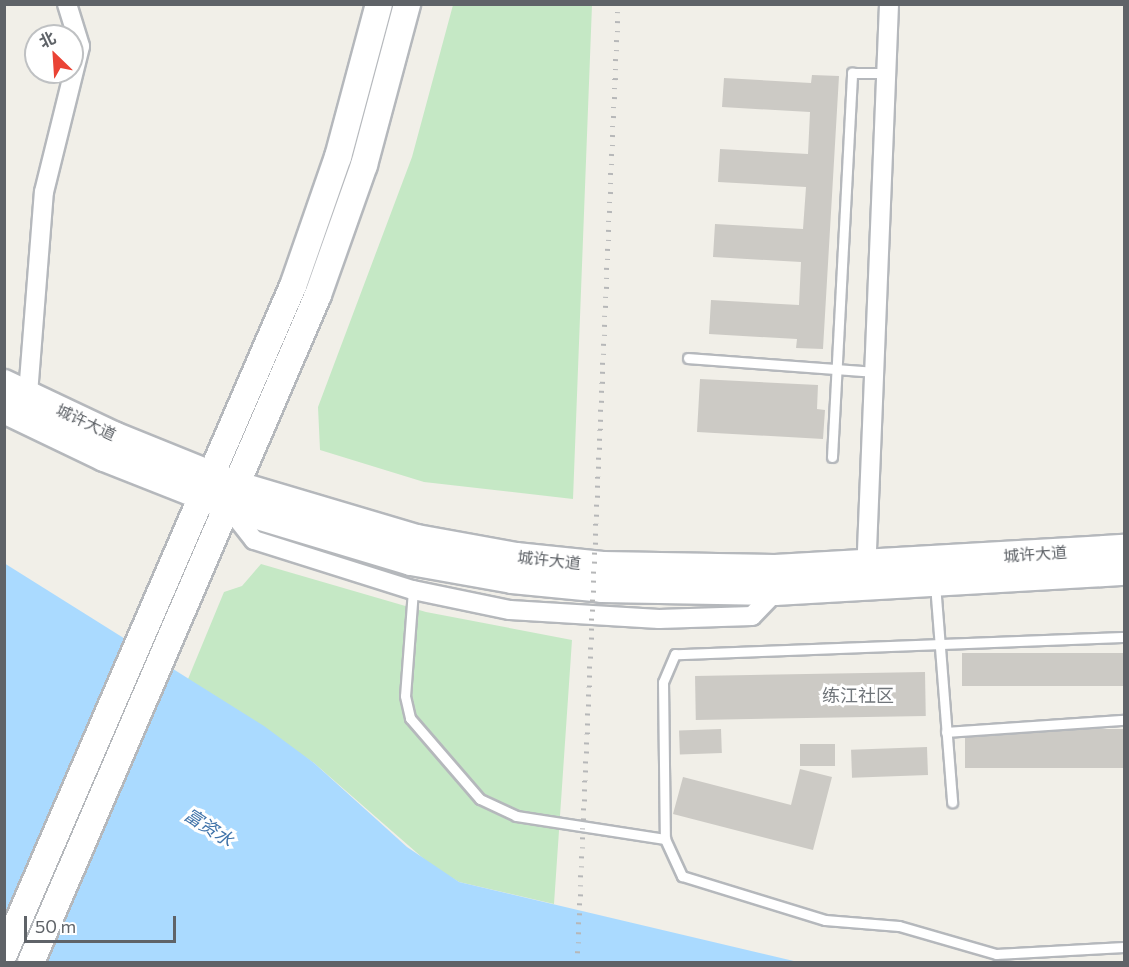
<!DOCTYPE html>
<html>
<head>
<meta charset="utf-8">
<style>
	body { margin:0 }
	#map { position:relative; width:1129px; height:967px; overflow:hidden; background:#f1efe8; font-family:Commissioner,"Noto Sans SC",sans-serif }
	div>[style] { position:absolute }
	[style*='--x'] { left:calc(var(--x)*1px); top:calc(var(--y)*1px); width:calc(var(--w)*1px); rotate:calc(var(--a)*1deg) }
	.green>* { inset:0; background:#c5e8c5 }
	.water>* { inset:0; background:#aadaff }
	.building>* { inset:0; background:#cccac5; transform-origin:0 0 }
	.roads { filter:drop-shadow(2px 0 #b5b8bc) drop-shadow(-2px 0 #b5b8bc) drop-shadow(0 2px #b5b8bc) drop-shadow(0 -2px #b5b8bc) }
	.service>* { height:9px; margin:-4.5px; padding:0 4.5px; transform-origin:4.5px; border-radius:4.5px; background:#fff }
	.minor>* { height:18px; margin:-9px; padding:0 9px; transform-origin:9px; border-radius:9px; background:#fff }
	.secondary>* { height:26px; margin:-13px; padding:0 13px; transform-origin:13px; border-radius:13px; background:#fff }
	.rail>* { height:4.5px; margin-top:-2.25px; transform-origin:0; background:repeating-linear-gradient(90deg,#b6b7b8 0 1.5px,transparent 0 9.5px) }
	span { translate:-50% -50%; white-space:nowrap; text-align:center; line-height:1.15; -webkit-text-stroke:6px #fff; paint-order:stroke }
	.street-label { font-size:16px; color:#5f6368 }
	.neighbourhood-label { font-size:18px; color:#70757a }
	.water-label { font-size:18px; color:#4174aa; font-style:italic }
	.frame { position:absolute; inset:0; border:6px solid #5f6368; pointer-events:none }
	.north { position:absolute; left:24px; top:24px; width:60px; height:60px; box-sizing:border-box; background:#fff; border:2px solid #bfc1c3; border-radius:50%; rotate:335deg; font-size:16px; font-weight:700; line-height:24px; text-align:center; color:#5f6368 }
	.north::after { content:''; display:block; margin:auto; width:21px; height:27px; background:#ea4335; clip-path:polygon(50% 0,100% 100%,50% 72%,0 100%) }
	.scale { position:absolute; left:24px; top:916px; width:152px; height:27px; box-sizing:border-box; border:3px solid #5f6368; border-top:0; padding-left:8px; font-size:18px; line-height:21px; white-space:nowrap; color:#5f6368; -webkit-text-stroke:4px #fff; paint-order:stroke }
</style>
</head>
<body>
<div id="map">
	<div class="green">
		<div style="clip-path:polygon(453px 5px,592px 5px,573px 499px,424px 482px,320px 450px,318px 407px,412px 157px)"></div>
		<div style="clip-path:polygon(261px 564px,426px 612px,572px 640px,554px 904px,459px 882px,432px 866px,314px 763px,188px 679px,224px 592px,242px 586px)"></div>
	</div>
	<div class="water">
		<div style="clip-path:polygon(4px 563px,264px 726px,314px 763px,407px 847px,459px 882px,798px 962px,5px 962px)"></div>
	</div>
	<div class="building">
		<div style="clip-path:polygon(812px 75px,839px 76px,823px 349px,796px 348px,797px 339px,709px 334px,711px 300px,799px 305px,801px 262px,713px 257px,715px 224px,803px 229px,806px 187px,718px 182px,720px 149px,808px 154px,810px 112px,722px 107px,724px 78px,811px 83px)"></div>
		<div style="clip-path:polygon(700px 379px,818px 385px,817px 409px,825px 410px,823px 439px,697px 432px)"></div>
		<div style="left:1124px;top:653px;width:33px;height:162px;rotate:90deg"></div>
		<div style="left:925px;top:672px;width:44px;height:230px;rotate:89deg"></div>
		<div style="left:721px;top:729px;width:24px;height:42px;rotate:88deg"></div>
		<div style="left:1124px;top:729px;width:39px;height:159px;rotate:90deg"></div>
		<div style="left:800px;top:744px;width:35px;height:22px"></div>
		<div style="left:927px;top:747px;width:28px;height:76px;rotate:88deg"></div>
		<div style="clip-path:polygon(800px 769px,832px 777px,813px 850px,673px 814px,683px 777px,791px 805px)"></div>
	</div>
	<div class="roads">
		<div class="service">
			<div style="--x:688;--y:358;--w:187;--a:4.3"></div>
			<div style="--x:832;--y:457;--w:385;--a:-87"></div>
			<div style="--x:852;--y:73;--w:34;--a:0"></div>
			<div style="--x:935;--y:584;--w:219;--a:85.5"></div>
			<div style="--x:413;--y:590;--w:106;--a:94.3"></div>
			<div style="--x:405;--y:696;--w:23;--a:77"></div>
			<div style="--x:410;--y:718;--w:107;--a:49.2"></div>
			<div style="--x:480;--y:799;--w:40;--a:25"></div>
			<div style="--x:516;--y:816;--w:151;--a:8.8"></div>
			<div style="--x:1124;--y:637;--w:449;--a:177.8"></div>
			<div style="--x:675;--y:654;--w:30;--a:113"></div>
			<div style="--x:663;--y:682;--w:157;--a:89.3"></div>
			<div style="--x:665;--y:839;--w:41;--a:65.3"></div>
			<div style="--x:682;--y:876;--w:150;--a:17.1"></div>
			<div style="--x:825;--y:920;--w:74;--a:4.6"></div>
			<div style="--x:899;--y:926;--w:101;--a:16.1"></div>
			<div style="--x:996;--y:954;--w:128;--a:-3.1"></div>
			<div style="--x:946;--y:732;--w:178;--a:-3.9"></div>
		</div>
		<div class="minor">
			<div style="--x:28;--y:394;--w:203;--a:-85.5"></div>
			<div style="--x:44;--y:192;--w:150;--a:-76.1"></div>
			<div style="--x:80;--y:46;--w:44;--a:-107.2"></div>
			<div style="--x:228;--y:507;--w:42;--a:51.8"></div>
			<div style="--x:254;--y:540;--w:167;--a:17.5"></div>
			<div style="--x:413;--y:590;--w:99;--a:11.7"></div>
			<div style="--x:510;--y:610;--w:149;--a:3.5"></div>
			<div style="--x:659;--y:619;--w:93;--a:-1.8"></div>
			<div style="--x:752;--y:616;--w:33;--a:-46"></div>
			<div style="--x:866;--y:575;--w:571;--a:-87.69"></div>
		</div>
		<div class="secondary">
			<div style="--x:4;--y:383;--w:122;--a:25.3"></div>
			<div style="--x:114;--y:435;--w:134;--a:22"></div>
			<div style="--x:238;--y:485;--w:187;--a:16.5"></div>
			<div style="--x:417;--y:538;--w:101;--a:10.3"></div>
			<div style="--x:516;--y:556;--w:87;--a:5.9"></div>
			<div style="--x:603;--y:565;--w:172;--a:1"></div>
			<div style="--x:775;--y:568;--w:350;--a:-3.3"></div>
			<div style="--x:4;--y:410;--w:111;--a:25.6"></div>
			<div style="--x:104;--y:458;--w:136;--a:21.5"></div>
			<div style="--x:231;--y:508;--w:188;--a:16.7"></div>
			<div style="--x:411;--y:562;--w:103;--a:10.1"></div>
			<div style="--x:512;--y:580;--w:90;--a:5.7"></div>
			<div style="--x:602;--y:589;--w:173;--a:1"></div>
			<div style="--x:775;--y:592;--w:350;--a:-3.3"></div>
			<div style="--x:4;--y:954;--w:728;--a:-66.61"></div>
			<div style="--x:293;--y:286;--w:137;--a:-70.8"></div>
			<div style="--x:338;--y:157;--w:158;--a:-75"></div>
			<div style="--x:31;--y:962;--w:726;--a:-66.72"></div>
			<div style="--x:318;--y:295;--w:138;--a:-70.5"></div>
			<div style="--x:364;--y:165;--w:167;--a:-75"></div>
		</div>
	</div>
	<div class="rail">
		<div style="--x:577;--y:962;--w:959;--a:-87.55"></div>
	</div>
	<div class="street-label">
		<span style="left:86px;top:422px;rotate:25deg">城许大道</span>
		<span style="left:1035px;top:554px;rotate:-4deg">城许大道</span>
		<span style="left:549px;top:560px;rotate:6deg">城许大道</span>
	</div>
	<div class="neighbourhood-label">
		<span style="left:858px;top:695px">练江社区</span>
	</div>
	<div class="water-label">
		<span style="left:209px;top:827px;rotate:33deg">富资水</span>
	</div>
	<div class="frame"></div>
	<div class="north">北</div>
	<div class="scale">50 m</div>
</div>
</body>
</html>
